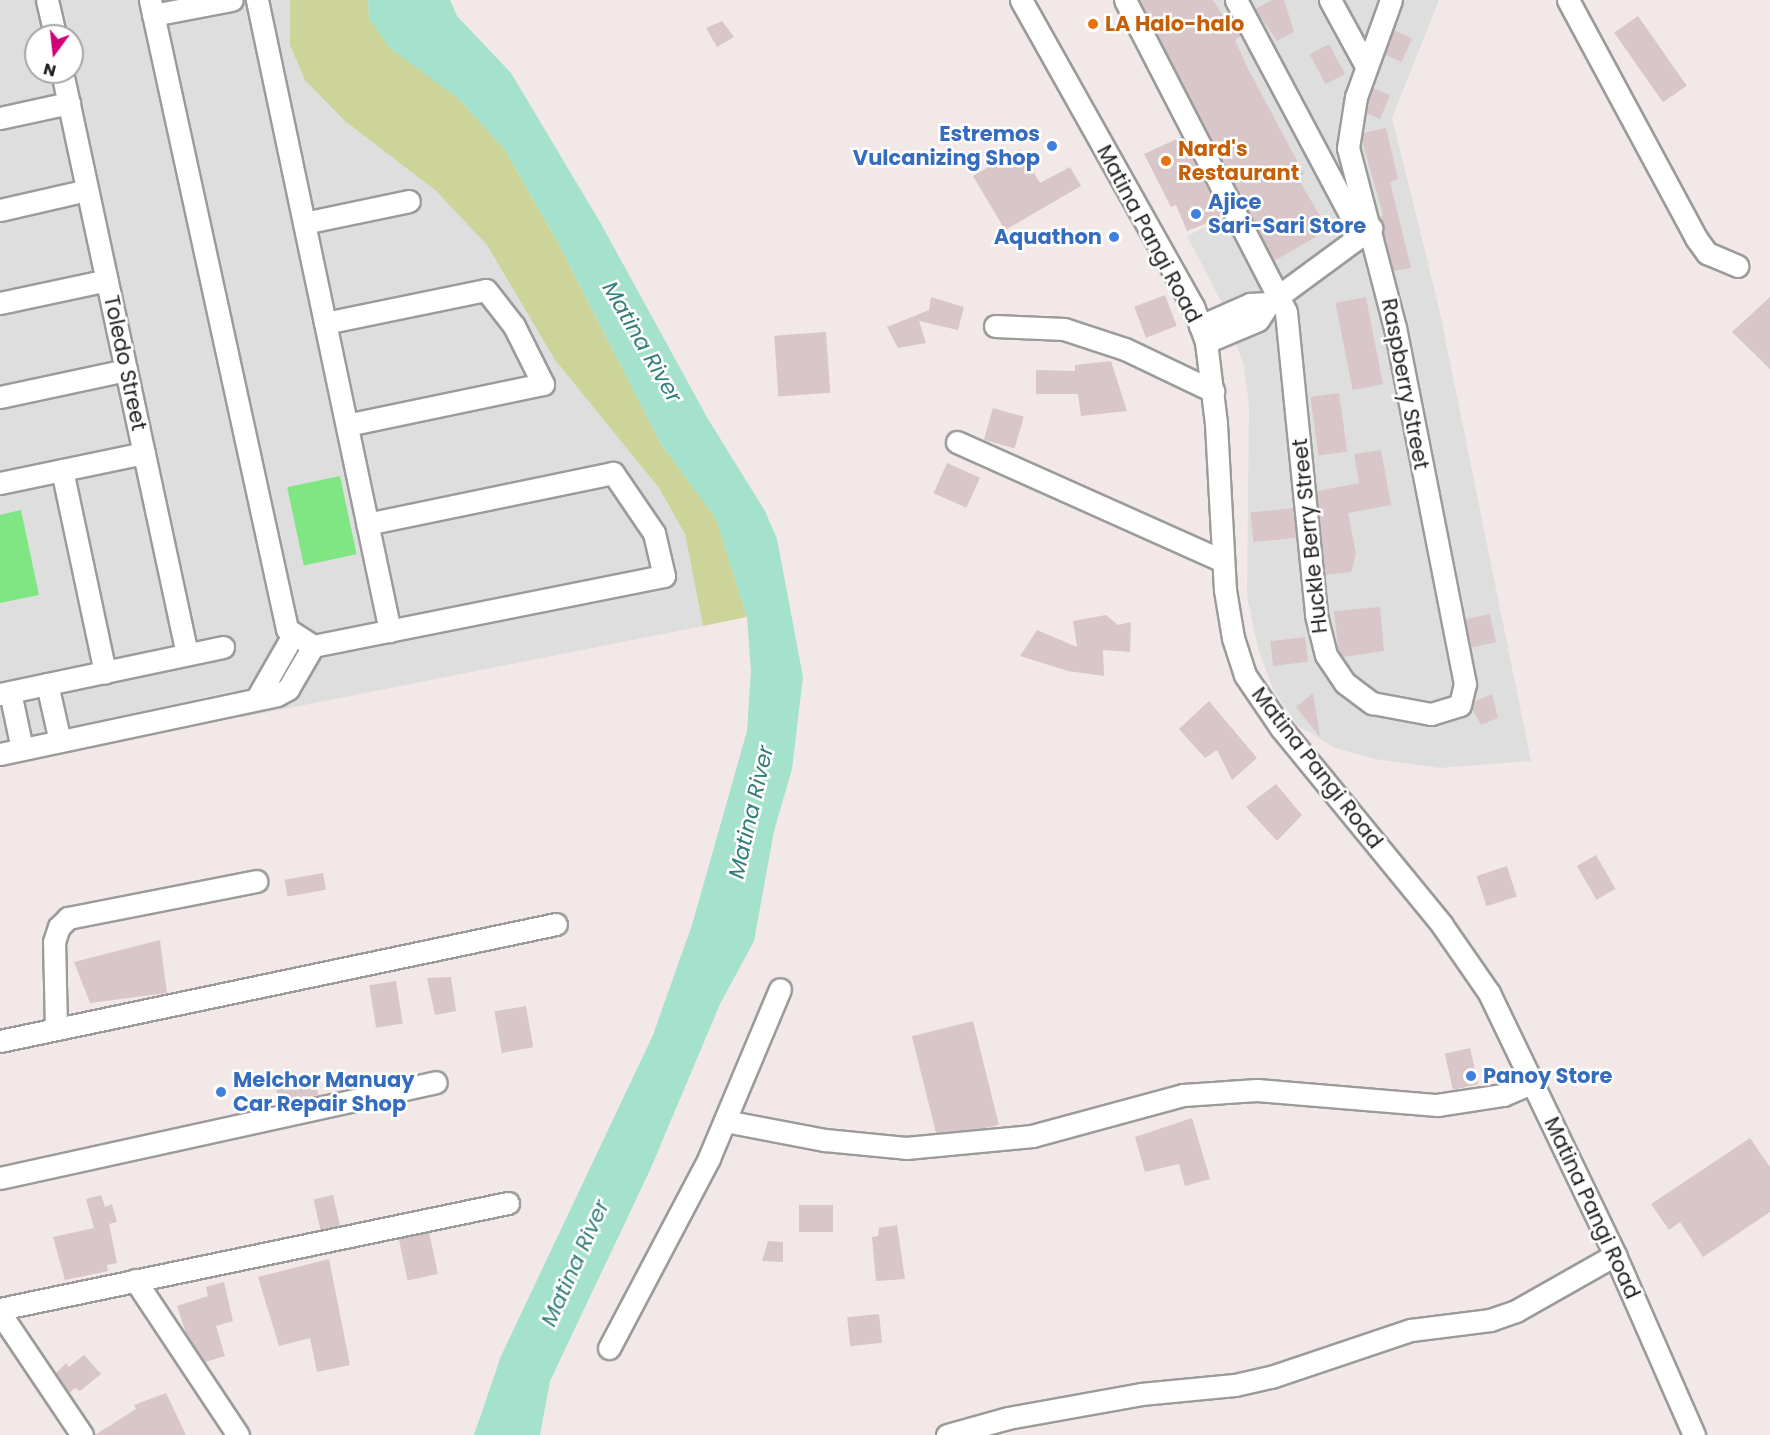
<!DOCTYPE html>
<html>
<head>
<meta charset="utf-8">
<style>
	body { margin:0 }
	#map { position:relative; width:1770px; height:1435px; overflow:hidden; background:#f2e8e7; font-family:Poppins,sans-serif }
	div>[style] { position:absolute }
	[style*='--x'] { left:calc(var(--x)*1px); top:calc(var(--y)*1px); width:calc(var(--w)*1px); rotate:calc(var(--a)*1deg) }
	.residential>* { inset:0; background:#dfdede }
	.forest>* { inset:0; background:#ccd499 }
	.pitch>* { inset:0; background:#80e684; transform-origin:0 0 }
	.water>* { inset:0; background:#a4e2cd }
	.building>* { inset:0; background:#d9c6c9; transform-origin:0 0 }
	.roads { filter:drop-shadow(2px 0 #9b9b9b) drop-shadow(-2px 0 #9b9b9b) drop-shadow(0 2px #9b9b9b) drop-shadow(0 -2px #9b9b9b) }
	.minor>* { height:21px; margin:-10.5px; padding:0 10.5px; transform-origin:10.5px; border-radius:10.5px; background:#fff }
	.dots>* { width:16px; height:16px; translate:-50% -50%; box-sizing:border-box; border:3px solid #fff; border-radius:50% }
	span { translate:-50% -50%; white-space:nowrap; text-align:center; line-height:1.15; -webkit-text-stroke:5px #fff; paint-order:stroke }
	.food-label { font-size:21px; color:#c56008; font-weight:700 }
	.left { translate:0 -50%; text-align:left }
	.shop-label { font-size:21px; color:#366cbe; font-weight:700 }
	.right { translate:-100% -50%; text-align:right }
	.street-label { font-size:21px; color:#212121 }
	.water-label { font-size:22px; color:#337e79; font-style:italic }
	.north { position:absolute; left:24px; top:24px; width:60px; height:60px; box-sizing:border-box; background:#fff; border:2px solid #a6a6a6; border-radius:50%; rotate:195deg; font-size:16px; font-weight:700; line-height:24px; text-align:center; color:#212121 }
	.north::after { content:''; display:block; margin:auto; width:21px; height:27px; background:#d20078; clip-path:polygon(50% 0,100% 100%,50% 72%,0 100%) }
</style>
</head>
<body>
<div id="map">
	<div class="residential">
		<div style="clip-path:polygon(evenodd,0 0,290px 0,290px 45px,345px 121px,436px 191px,487px 245px,555px 360px,659px 488px,685px 534px,703px 626px,239px 718px,233px 691px,0 742px,0 0,36px 36px,72px 36px,72px 72px,36px 72px,36px 36px)"></div>
		<div style="clip-path:polygon(1114px 0,1439px 0,1392px 118px,1439px 308px,1531px 761px,1440px 768px,1375px 759px,1335px 748px,1297px 725px,1273px 689px,1258px 649px,1247px 596px,1249px 406px,1244px 366px,1221px 301px,1187px 236px,1226px 216px)"></div>
	</div>
	<div class="forest">
		<div style="clip-path:polygon(290px 0,368px 0,369px 19px,459px 99px,505px 150px,557px 241px,661px 444px,716px 518px,747px 617px,703px 626px,685px 534px,659px 488px,555px 360px,487px 245px,436px 191px,345px 121px,305px 80px,290px 45px)"></div>
	</div>
	<div class="pitch">
		<div style="left:340px;top:476px;width:80px;height:54px;rotate:78deg"></div>
		<div style="clip-path:polygon(21px 510px,39px 595px,0 603px,0 515px)"></div>
	</div>
	<div class="water">
		<div style="clip-path:polygon(368px 0,450px 0,457px 16px,511px 73px,600px 222px,708px 419px,765px 511px,777px 539px,803px 677px,792px 769px,774px 831px,754px 941px,720px 1004px,650px 1170px,550px 1381px,540px 1435px,474px 1435px,501px 1356px,653px 1035px,692px 925px,747px 731px,751px 671px,747px 617px,716px 519px,661px 444px,557px 241px,505px 150px,459px 99px,390px 48px,369px 19px)"></div>
	</div>
	<div class="building">
		<div style="clip-path:polygon(1139px 0,1213px 0,1227px 22px,1232px 20px,1241px 36px,1235px 40px,1246px 65px,1304px 174px,1298px 178px,1328px 230px,1274px 261px)"></div>
		<div style="clip-path:polygon(1272px 0,1284px 0,1294px 32px,1277px 41px,1255px 9px)"></div>
		<div style="left:1638px;top:16px;width:85px;height:29px;rotate:55deg"></div>
		<div style="clip-path:polygon(722px 21px,734px 37px,717px 47px,706px 28px)"></div>
		<div style="left:1394px;top:30px;width:20px;height:26px;rotate:24deg"></div>
		<div style="left:1329px;top:44px;width:34px;height:22px;rotate:62deg"></div>
		<div style="clip-path:polygon(1373px 88px,1390px 95px,1380px 119px,1366px 113px)"></div>
		<div style="clip-path:polygon(1386px 128px,1398px 179px,1390px 182px,1411px 268px,1393px 271px,1379px 217px,1383px 215px,1362px 141px,1363px 133px)"></div>
		<div style="clip-path:polygon(1181px 137px,1222px 217px,1187px 231px,1176px 205px,1171px 207px,1144px 154px)"></div>
		<div style="clip-path:polygon(1020px 149px,1040px 183px,1070px 167px,1081px 186px,1005px 230px,973px 176px)"></div>
		<div style="left:1165px;top:295px;width:33px;height:33px;rotate:69deg"></div>
		<div style="clip-path:polygon(931px 297px,964px 307px,958px 330px,919px 321px,926px 343px,898px 348px,887px 327px,929px 310px)"></div>
		<div style="left:1366px;top:297px;width:89px;height:31px;rotate:79deg"></div>
		<div style="clip-path:polygon(1770px 297px,1770px 369px,1732px 332px)"></div>
		<div style="left:826px;top:332px;width:61px;height:52px;rotate:86deg"></div>
		<div style="clip-path:polygon(1111px 361px,1127px 411px,1081px 416px,1078px 394px,1036px 394px,1036px 370px,1075px 371px,1075px 365px)"></div>
		<div style="left:1339px;top:393px;width:59px;height:29px;rotate:82deg"></div>
		<div style="left:993px;top:408px;width:32px;height:33px;rotate:16deg"></div>
		<div style="clip-path:polygon(1381px 450px,1391px 505px,1348px 513px,1356px 554px,1351px 572px,1325px 575px,1317px 491px,1359px 483px,1354px 454px)"></div>
		<div style="left:947px;top:463px;width:36px;height:33px;rotate:24deg"></div>
		<div style="left:1293px;top:508px;width:30px;height:43px;rotate:84deg"></div>
		<div style="clip-path:polygon(1380px 607px,1384px 651px,1343px 657px,1338px 649px,1334px 611px)"></div>
		<div style="left:1490px;top:614px;width:29px;height:25px;rotate:78deg"></div>
		<div style="clip-path:polygon(1106px 615px,1118px 625px,1131px 622px,1130px 652px,1103px 650px,1104px 676px,1068px 671px,1020px 656px,1037px 630px,1077px 647px,1073px 621px)"></div>
		<div style="left:1305px;top:637px;width:25px;height:35px;rotate:83deg"></div>
		<div style="clip-path:polygon(1313px 693px,1320px 737px,1296px 707px)"></div>
		<div style="clip-path:polygon(1492px 694px,1498px 718px,1481px 725px,1472px 709px,1474px 702px)"></div>
		<div style="clip-path:polygon(1209px 701px,1257px 758px,1232px 780px,1217px 750px,1205px 758px,1179px 729px)"></div>
		<div style="clip-path:polygon(1276px 784px,1302px 815px,1277px 841px,1246px 807px)"></div>
		<div style="left:1596px;top:855px;width:39px;height:22px;rotate:60deg"></div>
		<div style="left:1507px;top:866px;width:32px;height:32px;rotate:72deg"></div>
		<div style="left:323px;top:873px;width:17px;height:39px;rotate:80deg"></div>
		<div style="clip-path:polygon(160px 940px,167px 993px,90px 1003px,74px 962px)"></div>
		<div style="clip-path:polygon(451px 977px,456px 1011px,435px 1015px,427px 978px)"></div>
		<div style="left:396px;top:981px;width:43px;height:27px;rotate:81deg"></div>
		<div style="left:526px;top:1006px;width:42px;height:32px;rotate:80deg"></div>
		<div style="left:973px;top:1021px;width:107px;height:63px;rotate:76deg"></div>
		<div style="left:1470px;top:1048px;width:37px;height:26px;rotate:77deg"></div>
		<div style="clip-path:polygon(316px 1076px,318px 1095px,279px 1104px,275px 1081px)"></div>
		<div style="clip-path:polygon(1192px 1118px,1210px 1179px,1185px 1186px,1179px 1164px,1145px 1172px,1135px 1137px)"></div>
		<div style="clip-path:polygon(1750px 1138px,1770px 1167px,1770px 1212px,1703px 1257px,1680px 1222px,1669px 1230px,1651px 1204px)"></div>
		<div style="clip-path:polygon(101px 1195px,105px 1207px,112px 1204px,117px 1222px,109px 1224px,117px 1263px,107px 1265px,108px 1271px,65px 1280px,53px 1237px,94px 1228px,86px 1199px)"></div>
		<div style="left:333px;top:1195px;width:31px;height:20px;rotate:77deg"></div>
		<div style="left:799px;top:1205px;width:34px;height:27px"></div>
		<div style="clip-path:polygon(897px 1225px,905px 1279px,876px 1281px,872px 1237px,878px 1236px,879px 1228px)"></div>
		<div style="left:429px;top:1232px;width:43px;height:31px;rotate:78deg"></div>
		<div style="clip-path:polygon(768px 1241px,783px 1242px,783px 1262px,762px 1261px)"></div>
		<div style="clip-path:polygon(329px 1259px,350px 1365px,317px 1372px,310px 1338px,279px 1346px,258px 1277px)"></div>
		<div style="clip-path:polygon(224px 1282px,233px 1321px,216px 1326px,225px 1356px,205px 1362px,186px 1333px,177px 1306px,208px 1296px,206px 1287px)"></div>
		<div style="left:879px;top:1314px;width:29px;height:32px;rotate:84deg"></div>
		<div style="clip-path:polygon(84px 1355px,101px 1374px,80px 1391px,75px 1388px,69px 1393px,56px 1373px,66px 1363px,69px 1367px)"></div>
		<div style="clip-path:polygon(166px 1393px,186px 1435px,95px 1435px,136px 1409px,134px 1405px)"></div>
	</div>
	<div class="roads">
		<div class="minor">
			<div style="--x:47;--y:0;--w:37;--a:77"></div>
			<div style="--x:150;--y:0;--w:644;--a:77.71"></div>
			<div style="--x:287;--y:629;--w:31;--a:33"></div>
			<div style="--x:313;--y:646;--w:358;--a:-11.3"></div>
			<div style="--x:664;--y:576;--w:44;--a:-103.1"></div>
			<div style="--x:654;--y:533;--w:73;--a:-124.3"></div>
			<div style="--x:613;--y:473;--w:251;--a:168.3"></div>
			<div style="--x:257;--y:0;--w:645;--a:78.1"></div>
			<div style="--x:1021;--y:0;--w:351;--a:60.7"></div>
			<div style="--x:1193;--y:306;--w:38;--a:70"></div>
			<div style="--x:1206;--y:342;--w:83;--a:83"></div>
			<div style="--x:1216;--y:424;--w:166;--a:86.9"></div>
			<div style="--x:1225;--y:590;--w:49;--a:80.5"></div>
			<div style="--x:1233;--y:638;--w:39;--a:72"></div>
			<div style="--x:1245;--y:675;--w:64;--a:55.8"></div>
			<div style="--x:1281;--y:728;--w:254;--a:50.7"></div>
			<div style="--x:1442;--y:925;--w:83;--a:55.3"></div>
			<div style="--x:1489;--y:993;--w:291;--a:64.3"></div>
			<div style="--x:1615;--y:1255;--w:197;--a:66.3"></div>
			<div style="--x:1125;--y:0;--w:351;--a:62.7"></div>
			<div style="--x:1286;--y:312;--w:304;--a:84.3"></div>
			<div style="--x:1316;--y:615;--w:41;--a:76"></div>
			<div style="--x:1326;--y:655;--w:34;--a:56"></div>
			<div style="--x:1345;--y:683;--w:34;--a:37"></div>
			<div style="--x:1372;--y:703;--w:60;--a:10.6"></div>
			<div style="--x:1431;--y:714;--w:30;--a:-17"></div>
			<div style="--x:1460;--y:705;--w:22;--a:-77"></div>
			<div style="--x:1465;--y:684;--w:363;--a:-101.1"></div>
			<div style="--x:1395;--y:328;--w:186;--a:-104.6"></div>
			<div style="--x:1348;--y:148;--w:52;--a:-81.1"></div>
			<div style="--x:1356;--y:97;--w:103;--a:-70.2"></div>
			<div style="--x:1236;--y:0;--w:266;--a:62"></div>
			<div style="--x:1330;--y:0;--w:75;--a:61.4"></div>
			<div style="--x:1568;--y:0;--w:270;--a:61.7"></div>
			<div style="--x:1696;--y:238;--w:19;--a:54"></div>
			<div style="--x:1707;--y:253;--w:33;--a:23"></div>
			<div style="--x:153;--y:15;--w:80;--a:-10.8"></div>
			<div style="--x:62;--y:72;--w:595;--a:77.88"></div>
			<div style="--x:0;--y:118;--w:71;--a:-12.3"></div>
			<div style="--x:0;--y:210;--w:89;--a:-12.9"></div>
			<div style="--x:304;--y:223;--w:107;--a:-11.8"></div>
			<div style="--x:0;--y:303;--w:109;--a:-12.1"></div>
			<div style="--x:325;--y:323;--w:164;--a:-11.6"></div>
			<div style="--x:486;--y:290;--w:46;--a:52.1"></div>
			<div style="--x:514;--y:326;--w:65;--a:63.4"></div>
			<div style="--x:543;--y:384;--w:200;--a:168.2"></div>
			<div style="--x:995;--y:326;--w:69;--a:2.5"></div>
			<div style="--x:1064;--y:329;--w:64;--a:18.2"></div>
			<div style="--x:1125;--y:349;--w:98;--a:25.5"></div>
			<div style="--x:1200;--y:326;--w:55;--a:-23.7"></div>
			<div style="--x:1250;--y:304;--w:19;--a:-3"></div>
			<div style="--x:1206;--y:342;--w:56;--a:-22.9"></div>
			<div style="--x:1258;--y:320;--w:20;--a:-57"></div>
			<div style="--x:1269;--y:303;--w:127;--a:-36.3"></div>
			<div style="--x:0;--y:397;--w:129;--a:-12.1"></div>
			<div style="--x:957;--y:442;--w:291;--a:24.1"></div>
			<div style="--x:62;--y:470;--w:207;--a:78"></div>
			<div style="--x:0;--y:483;--w:147;--a:-11.8"></div>
			<div style="--x:47;--y:684;--w:58;--a:77.2"></div>
			<div style="--x:10;--y:692;--w:58;--a:78.1"></div>
			<div style="--x:0;--y:694;--w:228;--a:-11.9"></div>
			<div style="--x:257;--y:698;--w:73;--a:-60.3"></div>
			<div style="--x:0;--y:754;--w:283;--a:-12"></div>
			<div style="--x:277;--y:695;--w:13;--a:-29"></div>
			<div style="--x:288;--y:689;--w:50;--a:-59.8"></div>
			<div style="--x:56;--y:1028;--w:86;--a:-91.3"></div>
			<div style="--x:54;--y:942;--w:16;--a:-72"></div>
			<div style="--x:59;--y:927;--w:13;--a:-45"></div>
			<div style="--x:68;--y:918;--w:192;--a:-11.1"></div>
			<div style="--x:0;--y:1041;--w:568;--a:-11.88"></div>
			<div style="--x:725;--y:1121;--w:102;--a:10.8"></div>
			<div style="--x:825;--y:1140;--w:81;--a:5.6"></div>
			<div style="--x:906;--y:1148;--w:127;--a:-5.4"></div>
			<div style="--x:1032;--y:1136;--w:156;--a:-15.2"></div>
			<div style="--x:1183;--y:1095;--w:74;--a:-3.9"></div>
			<div style="--x:1257;--y:1090;--w:181;--a:4.8"></div>
			<div style="--x:1437;--y:1105;--w:67;--a:-8.6"></div>
			<div style="--x:1503;--y:1095;--w:34;--a:-23"></div>
			<div style="--x:0;--y:1178;--w:446;--a:-12.4"></div>
			<div style="--x:135;--y:1280;--w:186;--a:56.4"></div>
			<div style="--x:0;--y:1309;--w:519;--a:-11.79"></div>
			<div style="--x:0;--y:1313;--w:147;--a:56.1"></div>
			<div style="--x:609;--y:1348;--w:215;--a:-62.2"></div>
			<div style="--x:709;--y:1158;--w:183;--a:-67.2"></div>
			<div style="--x:947;--y:1435;--w:63;--a:-15.6"></div>
			<div style="--x:1008;--y:1418;--w:135;--a:-10.2"></div>
			<div style="--x:1141;--y:1394;--w:94;--a:-5.5"></div>
			<div style="--x:1235;--y:1385;--w:37;--a:-13"></div>
			<div style="--x:1271;--y:1377;--w:148;--a:-18.6"></div>
			<div style="--x:1411;--y:1330;--w:80;--a:-7.2"></div>
			<div style="--x:1490;--y:1320;--w:28;--a:-19"></div>
			<div style="--x:1516;--y:1311;--w:114;--a:-29.5"></div>
		</div>
	</div>
	<div class="dots">
		<div style="left:1093px;top:24px;background:#e8710a"></div>
		<div style="left:1052px;top:146px;background:#3f7fe0"></div>
		<div style="left:1166px;top:161px;background:#e8710a"></div>
		<div style="left:1196px;top:214px;background:#3f7fe0"></div>
		<div style="left:1114px;top:237px;background:#3f7fe0"></div>
		<div style="left:1471px;top:1076px;background:#3f7fe0"></div>
		<div style="left:221px;top:1092px;background:#3f7fe0"></div>
	</div>
	<div class="food-label">
		<span class="left" style="left:1105px;top:24px">LA Halo-halo</span>
		<span class="left" style="left:1178px;top:161px">Nard's<br>Restaurant</span>
	</div>
	<div class="shop-label">
		<span class="right" style="left:1040px;top:146px">Estremos<br>Vulcanizing Shop</span>
		<span class="left" style="left:1208px;top:214px">Ajice<br>Sari-Sari Store</span>
		<span class="right" style="left:1102px;top:237px">Aquathon</span>
		<span class="left" style="left:1483px;top:1076px">Panoy Store</span>
		<span class="left" style="left:233px;top:1092px">Melchor Manuay<br>Car Repair Shop</span>
	</div>
	<div class="street-label">
		<span style="left:1149px;top:234px;rotate:62deg">Matina Pangi Road</span>
		<span style="left:125px;top:363px;rotate:78deg">Toledo Street</span>
		<span style="left:1405px;top:384px;rotate:79deg">Raspberry Street</span>
		<span style="left:1310px;top:536px;rotate:-96deg">Huckle Berry Street</span>
		<span style="left:1317px;top:768px;rotate:52deg">Matina Pangi Road</span>
		<span style="left:1592px;top:1208px;rotate:65deg">Matina Pangi Road</span>
	</div>
	<div class="water-label">
		<span style="left:642px;top:342px;rotate:60deg">Matina River</span>
		<span style="left:751px;top:812px;rotate:-77deg">Matina River</span>
		<span style="left:575px;top:1263px;rotate:-66deg">Matina River</span>
	</div>
	<div class="north">N</div>
</div>
</body>
</html>
